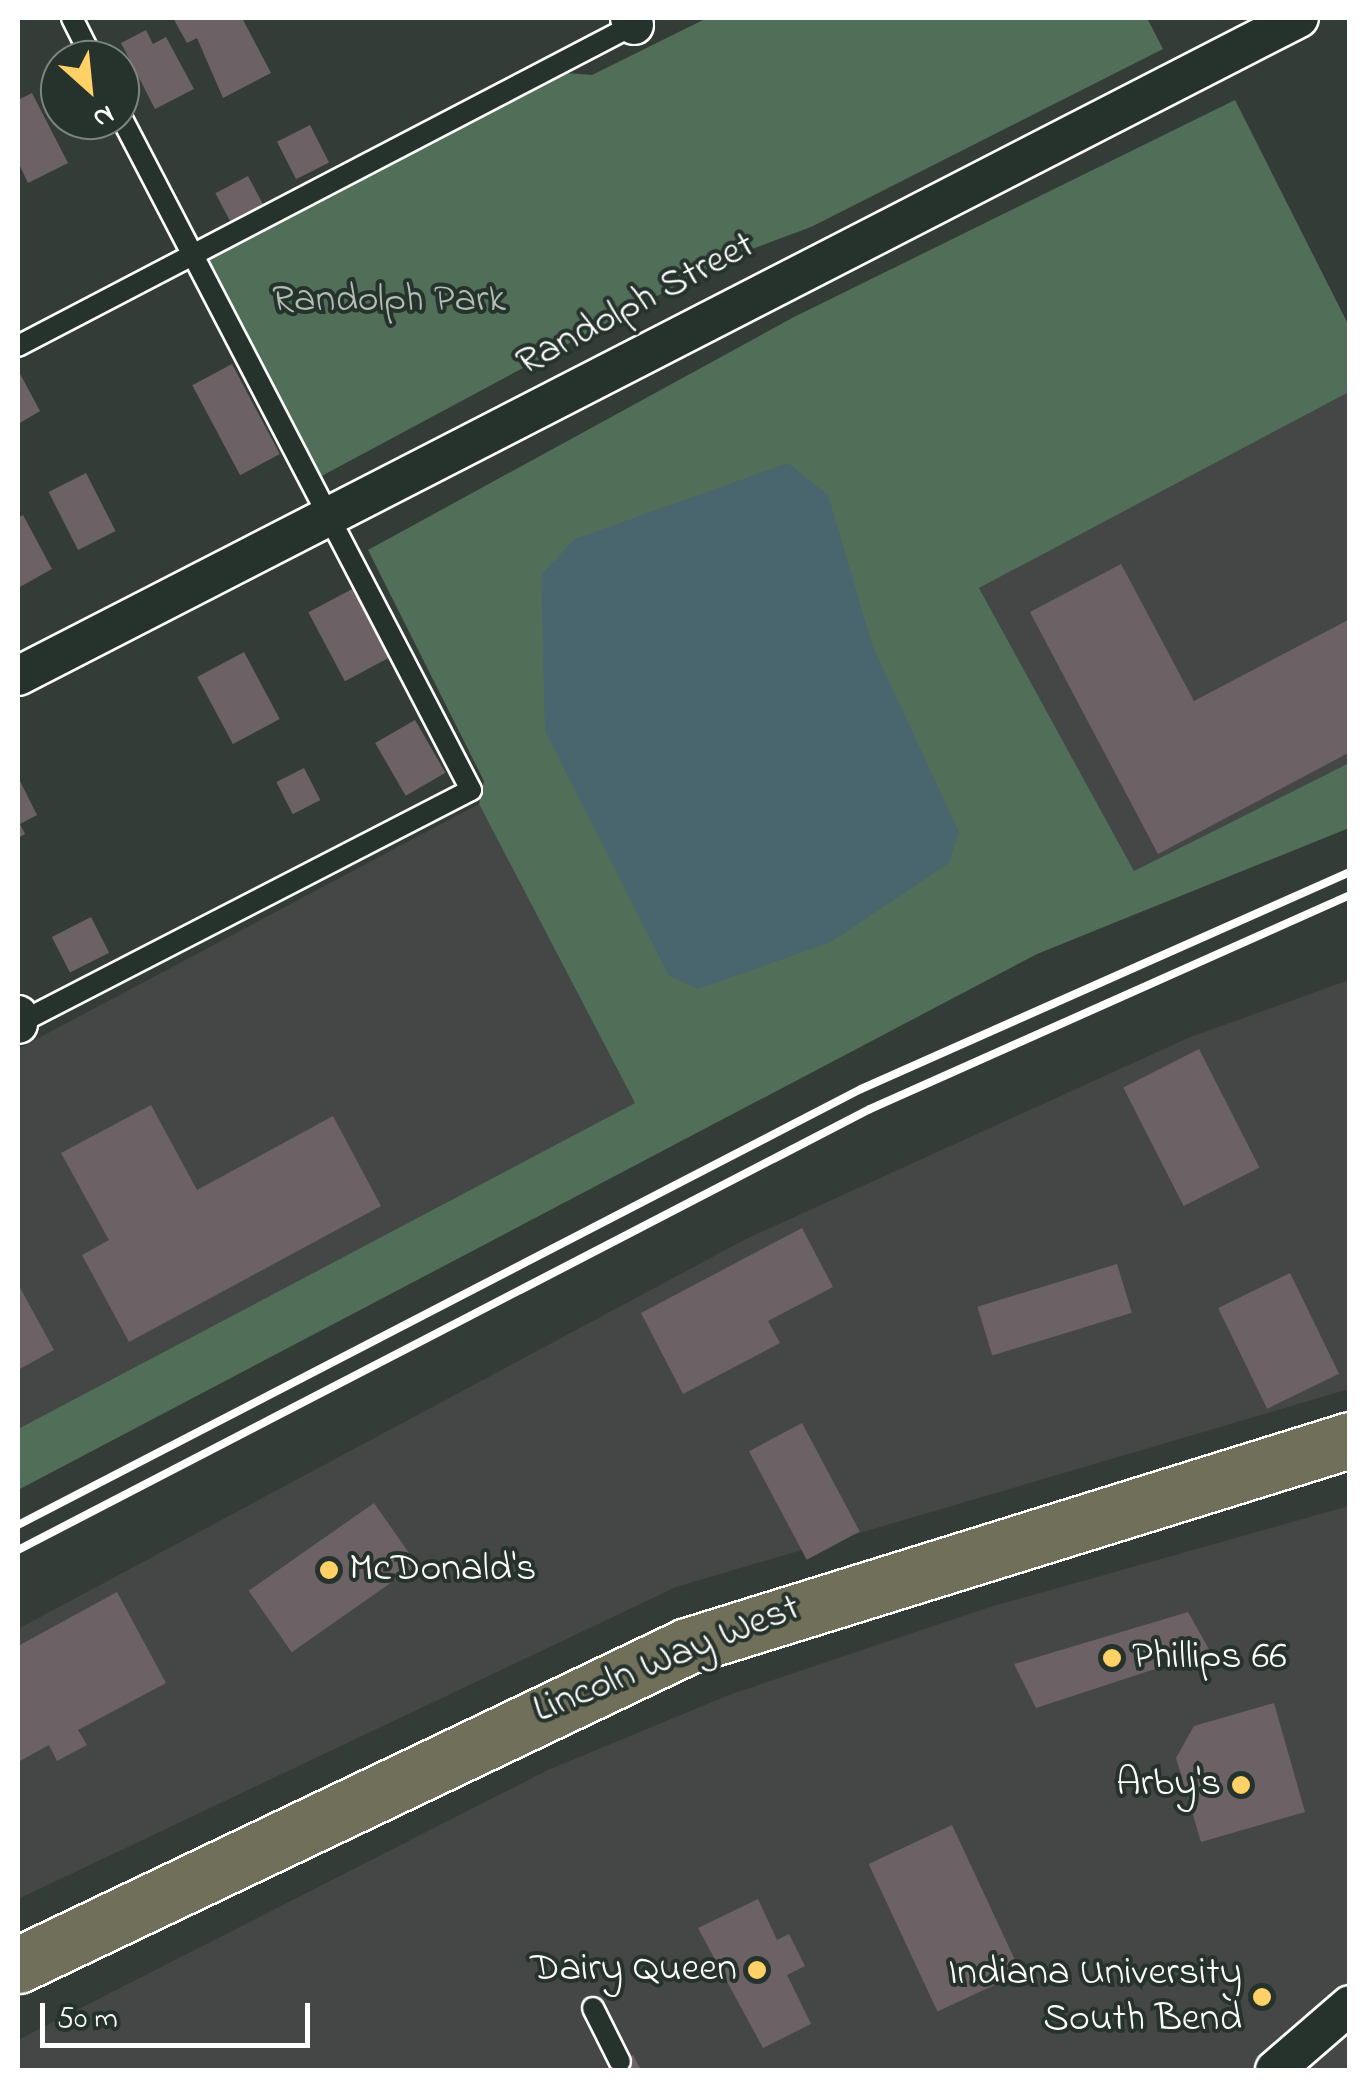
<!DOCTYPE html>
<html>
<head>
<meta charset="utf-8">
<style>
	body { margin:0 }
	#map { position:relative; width:1367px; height:2088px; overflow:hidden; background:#343c38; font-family:"Indie Flower",sans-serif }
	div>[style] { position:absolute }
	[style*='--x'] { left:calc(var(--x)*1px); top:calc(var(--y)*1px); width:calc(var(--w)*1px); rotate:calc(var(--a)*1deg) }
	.built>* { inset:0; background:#454746 }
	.green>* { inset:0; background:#516f58 }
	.water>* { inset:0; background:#49656e }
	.building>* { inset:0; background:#6c6165; transform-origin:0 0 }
	.roads { filter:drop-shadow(2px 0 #fff) drop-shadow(-2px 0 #fff) drop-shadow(0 2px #fff) drop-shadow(0 -2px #fff) }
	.service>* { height:20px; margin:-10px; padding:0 10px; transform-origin:10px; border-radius:10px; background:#26332d }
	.minor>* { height:38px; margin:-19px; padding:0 19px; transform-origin:19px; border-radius:19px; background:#26332d }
	.primary>* { height:55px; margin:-27.5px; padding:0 27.5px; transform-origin:27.5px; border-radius:27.5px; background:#706f59 }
	.rail>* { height:8px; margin:-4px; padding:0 4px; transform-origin:4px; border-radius:4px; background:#fff }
	.dots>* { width:28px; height:28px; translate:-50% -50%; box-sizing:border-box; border:5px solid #26332d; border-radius:50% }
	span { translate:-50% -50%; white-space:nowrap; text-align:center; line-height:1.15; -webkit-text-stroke:8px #26332d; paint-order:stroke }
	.park-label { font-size:40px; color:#b1beb4 }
	.street-label { font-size:40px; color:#fff }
	.poi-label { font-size:40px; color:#fff }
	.left { translate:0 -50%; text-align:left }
	.right { translate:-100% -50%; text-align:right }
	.frame { position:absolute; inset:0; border:20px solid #fff; pointer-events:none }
	.north { position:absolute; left:40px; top:40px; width:100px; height:100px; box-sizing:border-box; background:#26332d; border:2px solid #7d8581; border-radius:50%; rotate:153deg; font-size:28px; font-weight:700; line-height:40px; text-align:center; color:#fff }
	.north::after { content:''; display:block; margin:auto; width:35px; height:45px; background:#ffd166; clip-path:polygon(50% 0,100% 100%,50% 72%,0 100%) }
	.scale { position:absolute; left:40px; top:2003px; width:270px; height:45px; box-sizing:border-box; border:5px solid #fff; border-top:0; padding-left:12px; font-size:30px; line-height:35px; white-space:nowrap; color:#fff; -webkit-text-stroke:8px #26332d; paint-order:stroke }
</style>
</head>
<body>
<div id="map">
	<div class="built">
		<div style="clip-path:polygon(1349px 392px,1349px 763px,1134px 871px,979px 588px)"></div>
		<div style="clip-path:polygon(479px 804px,635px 1103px,18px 1429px,18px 1049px)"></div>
		<div style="clip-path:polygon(1349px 980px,1349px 1389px,676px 1587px,18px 1899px,18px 1629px,746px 1239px,1188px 1038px)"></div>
		<div style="clip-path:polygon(1349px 1506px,1349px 2070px,18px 2070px,18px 2040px,548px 1770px,729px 1695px,990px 1607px)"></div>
	</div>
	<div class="green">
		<div style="clip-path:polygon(707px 18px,1147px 18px,1163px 49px,811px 227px,728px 258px,316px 479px,202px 259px,566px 73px,592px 75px)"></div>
		<div style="clip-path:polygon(1235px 100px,1349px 326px,1349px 392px,979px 588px,1134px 871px,1349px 763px,1349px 828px,1037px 954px,18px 1490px,18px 1429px,635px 1103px,479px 804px,484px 781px,368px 550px,794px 317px)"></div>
	</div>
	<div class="water">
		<div style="clip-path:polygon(788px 463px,828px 495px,873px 647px,959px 832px,949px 863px,831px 942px,698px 989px,669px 976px,545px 731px,541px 575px,575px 539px)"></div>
	</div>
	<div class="building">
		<div style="clip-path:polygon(173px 18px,242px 18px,271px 73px,223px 98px,197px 38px,187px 43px)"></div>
		<div style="clip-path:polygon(146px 30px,153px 44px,166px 37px,194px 89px,155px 109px,121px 43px)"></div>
		<div style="clip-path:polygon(32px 93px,68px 163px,28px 183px,18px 162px,18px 100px)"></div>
		<div style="left:310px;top:125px;width:42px;height:37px;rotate:63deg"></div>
		<div style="left:248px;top:176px;width:32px;height:37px;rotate:62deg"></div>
		<div style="left:232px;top:364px;width:102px;height:45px;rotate:62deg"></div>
		<div style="clip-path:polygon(18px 370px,40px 411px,18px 424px)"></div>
		<div style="left:86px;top:473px;width:65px;height:42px;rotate:63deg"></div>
		<div style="clip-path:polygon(23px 515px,52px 569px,18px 588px,18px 518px)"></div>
		<div style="clip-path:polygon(1121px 564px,1194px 701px,1350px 619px,1350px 752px,1158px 854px,1030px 612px)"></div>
		<div style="left:356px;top:587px;width:78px;height:54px;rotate:62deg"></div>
		<div style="left:244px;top:652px;width:76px;height:53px;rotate:62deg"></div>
		<div style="left:415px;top:720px;width:61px;height:46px;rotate:60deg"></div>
		<div style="left:304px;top:768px;width:36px;height:31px;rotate:63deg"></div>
		<div style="clip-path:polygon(18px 777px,37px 815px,20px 824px,25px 834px,18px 838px)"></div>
		<div style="left:91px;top:917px;width:40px;height:44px;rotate:63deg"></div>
		<div style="left:1199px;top:1049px;width:133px;height:85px;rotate:63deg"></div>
		<div style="clip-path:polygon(151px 1105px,197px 1190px,333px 1116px,381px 1206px,129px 1342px,82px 1255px,109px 1240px,61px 1153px)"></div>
		<div style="clip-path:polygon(802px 1228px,833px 1287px,768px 1321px,780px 1343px,683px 1394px,641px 1313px)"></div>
		<div style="left:1117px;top:1264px;width:51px;height:146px;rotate:73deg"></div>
		<div style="left:1290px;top:1273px;width:112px;height:80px;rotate:64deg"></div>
		<div style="clip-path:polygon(18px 1284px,54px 1350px,18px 1370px)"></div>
		<div style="left:802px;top:1423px;width:123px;height:60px;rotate:62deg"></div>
		<div style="left:374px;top:1503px;width:75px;height:153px;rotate:55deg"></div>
		<div style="clip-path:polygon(117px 1592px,166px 1683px,78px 1730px,87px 1745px,57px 1761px,49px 1745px,18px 1762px,18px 1646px)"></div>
		<div style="clip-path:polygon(1188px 1612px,1210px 1651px,1036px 1708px,1014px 1664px)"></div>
		<div style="clip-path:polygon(1274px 1703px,1305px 1812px,1201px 1842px,1176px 1758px,1194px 1726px)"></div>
		<div style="left:952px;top:1825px;width:163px;height:92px;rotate:65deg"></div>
		<div style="clip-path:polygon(758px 1899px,777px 1940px,789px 1934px,805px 1966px,787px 1975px,811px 2024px,763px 2048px,698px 1928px)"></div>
		<div style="clip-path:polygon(633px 2055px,641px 2070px,603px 2070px)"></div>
	</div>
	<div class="roads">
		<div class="service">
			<div style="--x:72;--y:18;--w:47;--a:63.4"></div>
			<div style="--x:18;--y:346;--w:703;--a:-27.55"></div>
			<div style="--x:21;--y:1022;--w:506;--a:-27.27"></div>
			<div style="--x:471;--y:790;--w:761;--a:-117.47"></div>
			<div style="--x:593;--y:2008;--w:60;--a:63.4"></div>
		</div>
		<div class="minor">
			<div style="--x:630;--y:18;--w:8;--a:60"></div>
			<div style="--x:18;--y:676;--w:1440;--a:-27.19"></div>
			<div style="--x:18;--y:1015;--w:9;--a:90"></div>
			<div style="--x:1275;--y:2070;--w:99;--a:-40.9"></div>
		</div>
		<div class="primary">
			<div style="--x:18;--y:1965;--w:741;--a:-25.49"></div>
			<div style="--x:687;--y:1646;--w:694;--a:-17.26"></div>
		</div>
	</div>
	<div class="rail">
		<div style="--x:18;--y:1525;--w:949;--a:-27.35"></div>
		<div style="--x:861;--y:1089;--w:535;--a:-23.93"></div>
		<div style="--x:18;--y:1550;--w:959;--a:-27.37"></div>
		<div style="--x:870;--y:1109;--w:526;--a:-24.03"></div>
	</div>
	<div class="dots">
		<div style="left:329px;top:1570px;background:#ffd166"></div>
		<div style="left:1112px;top:1658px;background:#ffd166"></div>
		<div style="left:1241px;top:1785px;background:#ffd166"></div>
		<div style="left:757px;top:1970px;background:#ffd166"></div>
		<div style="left:1262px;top:1997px;background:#ffd166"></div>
	</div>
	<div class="park-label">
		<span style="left:389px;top:301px">Randolph Park</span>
	</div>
	<div class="street-label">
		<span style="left:636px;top:305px;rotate:-28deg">Randolph Street</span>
		<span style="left:667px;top:1660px;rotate:-22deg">Lincoln Way West</span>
	</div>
	<div class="poi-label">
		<span class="left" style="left:349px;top:1570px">McDonald's</span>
		<span class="left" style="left:1132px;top:1658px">Phillips 66</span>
		<span class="right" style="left:1221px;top:1785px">Arby's</span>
		<span class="right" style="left:737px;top:1970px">Dairy Queen</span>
		<span class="right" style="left:1242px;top:1997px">Indiana University<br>South Bend</span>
	</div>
	<div class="frame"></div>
	<div class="north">N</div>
	<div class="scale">50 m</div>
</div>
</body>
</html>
